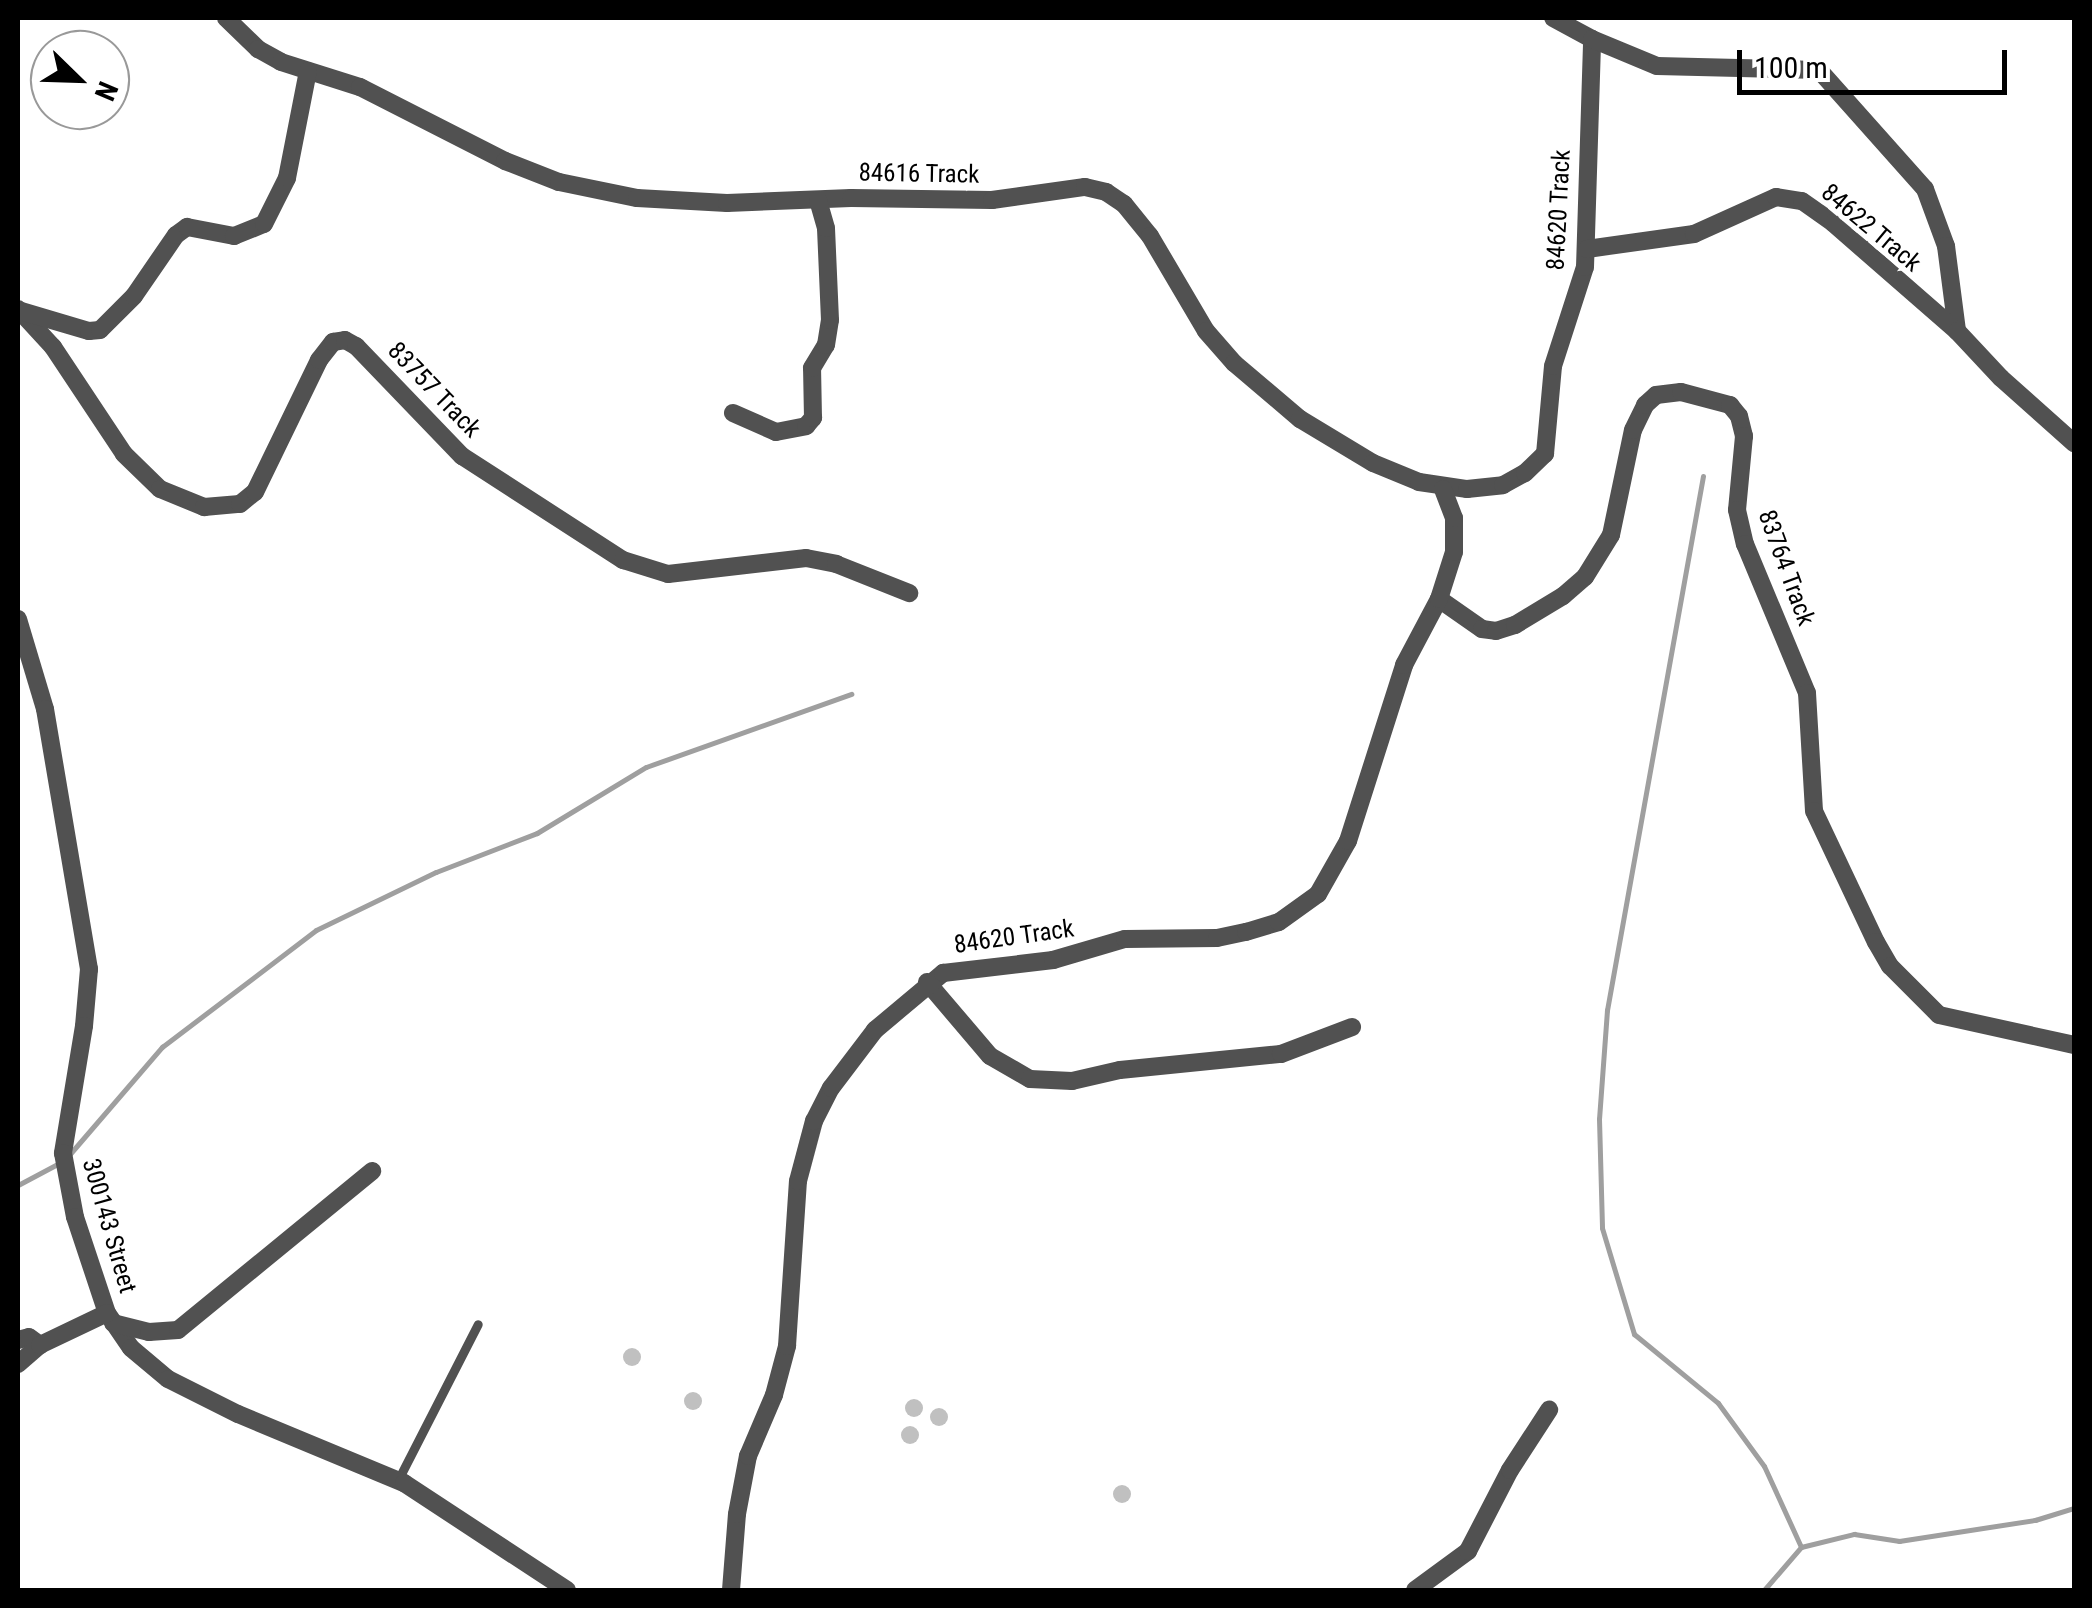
<!DOCTYPE html>
<html>
<head>
<meta charset="utf-8">
<style>
	body { margin:0 }
	#map { position:relative; width:2092px; height:1608px; overflow:hidden; background:#fff; font-family:"Roboto Condensed",sans-serif }
	div>[style] { position:absolute }
	[style*='--x'] { left:calc(var(--x)*1px); top:calc(var(--y)*1px); width:calc(var(--w)*1px); rotate:calc(var(--a)*1deg) }
	.stream>* { height:5px; margin:-2.5px; padding:0 2.5px; transform-origin:2.5px; border-radius:2.5px; background:#9f9f9f }
	.building>* { inset:0; background:#c0c0c0 }
	.round { border-radius:50% }
	.service>* { height:9px; margin:-4.5px; padding:0 4.5px; transform-origin:4.5px; border-radius:4.5px; background:#515151 }
	.minor>* { height:18px; margin:-9px; padding:0 9px; transform-origin:9px; border-radius:9px; background:#515151 }
	span { translate:-50% -50%; white-space:nowrap; text-align:center; line-height:1.15; -webkit-text-stroke:10px #fff; paint-order:stroke }
	.street-label { font-size:25px; color:#000 }
	.frame { position:absolute; inset:0; border:20px solid #000; pointer-events:none }
	.north { position:absolute; left:30px; top:30px; width:100px; height:100px; box-sizing:border-box; background:#fff; border:2px solid #999; border-radius:50%; rotate:113deg; font-size:28px; font-weight:700; line-height:40px; text-align:center; color:#000 }
	.north::after { content:''; display:block; margin:auto; width:35px; height:45px; background:#000; clip-path:polygon(50% 0,100% 100%,50% 72%,0 100%) }
	.scale { position:absolute; left:1737px; top:50px; width:270px; height:45px; box-sizing:border-box; border:5px solid #000; border-top:0; padding-left:12px; font-size:30px; line-height:35px; white-space:nowrap; color:#000; -webkit-text-stroke:8px #fff; paint-order:stroke }
</style>
</head>
<body>
<div id="map">
	<div class="stream">
		<div style="--x:1703;--y:476;--w:543;--a:100.19"></div>
		<div style="--x:1607;--y:1010;--w:109;--a:94.2"></div>
		<div style="--x:1599;--y:1119;--w:109;--a:88.4"></div>
		<div style="--x:1602;--y:1228;--w:111;--a:73.2"></div>
		<div style="--x:1634;--y:1334;--w:109;--a:39.4"></div>
		<div style="--x:1718;--y:1403;--w:78;--a:53.9"></div>
		<div style="--x:1764;--y:1466;--w:89;--a:65.4"></div>
		<div style="--x:69;--y:1155;--w:143;--a:-49.3"></div>
		<div style="--x:162;--y:1047;--w:193;--a:-37.2"></div>
		<div style="--x:316;--y:930;--w:133;--a:-25.8"></div>
		<div style="--x:436;--y:872;--w:108;--a:-21.1"></div>
		<div style="--x:537;--y:833;--w:127;--a:-31.2"></div>
		<div style="--x:646;--y:767;--w:218;--a:-19.6"></div>
		<div style="--x:18;--y:1185;--w:49;--a:-28.1"></div>
		<div style="--x:1764;--y:1590;--w:57;--a:-49.3"></div>
		<div style="--x:1801;--y:1547;--w:55;--a:-13.8"></div>
		<div style="--x:1854;--y:1534;--w:46;--a:8.8"></div>
		<div style="--x:1899;--y:1541;--w:138;--a:-8.8"></div>
		<div style="--x:2035;--y:1520;--w:41;--a:-17.1"></div>
	</div>
	<div class="building">
		<div class="round" style="left:623px;top:1348px;width:18px;height:18px"></div>
		<div class="round" style="left:684px;top:1392px;width:18px;height:18px"></div>
		<div class="round" style="left:905px;top:1399px;width:18px;height:18px"></div>
		<div class="round" style="left:930px;top:1408px;width:18px;height:18px"></div>
		<div class="round" style="left:901px;top:1426px;width:18px;height:18px"></div>
		<div class="round" style="left:1113px;top:1485px;width:18px;height:18px"></div>
	</div>
	<div class="service">
		<div style="--x:398;--y:1480;--w:175;--a:-62.9"></div>
	</div>
	<div class="minor">
		<div style="--x:226;--y:18;--w:45;--a:44.1"></div>
		<div style="--x:258;--y:49;--w:26;--a:29"></div>
		<div style="--x:281;--y:62;--w:83;--a:17.6"></div>
		<div style="--x:360;--y:87;--w:163;--a:27"></div>
		<div style="--x:505;--y:161;--w:58;--a:21.3"></div>
		<div style="--x:559;--y:182;--w:80;--a:11.6"></div>
		<div style="--x:637;--y:198;--w:90;--a:3.2"></div>
		<div style="--x:727;--y:203;--w:124;--a:-2.3"></div>
		<div style="--x:851;--y:198;--w:141;--a:0.8"></div>
		<div style="--x:992;--y:200;--w:94;--a:-8"></div>
		<div style="--x:1085;--y:187;--w:22;--a:13"></div>
		<div style="--x:1106;--y:192;--w:22;--a:34"></div>
		<div style="--x:1124;--y:204;--w:41;--a:50.9"></div>
		<div style="--x:1150;--y:236;--w:110;--a:59.5"></div>
		<div style="--x:1206;--y:331;--w:43;--a:48.8"></div>
		<div style="--x:1234;--y:363;--w:87;--a:40.3"></div>
		<div style="--x:1300;--y:419;--w:85;--a:31.1"></div>
		<div style="--x:1373;--y:463;--w:50;--a:22.4"></div>
		<div style="--x:1419;--y:482;--w:49;--a:8.3"></div>
		<div style="--x:1467;--y:489;--w:36;--a:-6"></div>
		<div style="--x:1503;--y:485;--w:25;--a:-29"></div>
		<div style="--x:1525;--y:473;--w:28;--a:-44"></div>
		<div style="--x:1545;--y:454;--w:88;--a:-84.8"></div>
		<div style="--x:1553;--y:366;--w:104;--a:-72.1"></div>
		<div style="--x:1585;--y:267;--w:228;--a:-88.2"></div>
		<div style="--x:1592;--y:39;--w:44;--a:-151.7"></div>
		<div style="--x:1592;--y:39;--w:70;--a:22.6"></div>
		<div style="--x:1657;--y:66;--w:162;--a:1.4"></div>
		<div style="--x:1819;--y:70;--w:159;--a:48.3"></div>
		<div style="--x:1925;--y:189;--w:61;--a:69.8"></div>
		<div style="--x:1946;--y:246;--w:86;--a:82.6"></div>
		<div style="--x:1587;--y:249;--w:108;--a:-8"></div>
		<div style="--x:1694;--y:234;--w:90;--a:-24.3"></div>
		<div style="--x:1776;--y:197;--w:26;--a:9"></div>
		<div style="--x:1802;--y:201;--w:38;--a:35"></div>
		<div style="--x:1833;--y:223;--w:164;--a:41.1"></div>
		<div style="--x:1957;--y:331;--w:64;--a:46.9"></div>
		<div style="--x:2001;--y:378;--w:98;--a:41.7"></div>
		<div style="--x:18;--y:309;--w:52;--a:47.4"></div>
		<div style="--x:53;--y:347;--w:128;--a:56.4"></div>
		<div style="--x:124;--y:454;--w:50;--a:44.2"></div>
		<div style="--x:160;--y:489;--w:48;--a:22.2"></div>
		<div style="--x:204;--y:507;--w:36;--a:-5"></div>
		<div style="--x:240;--y:504;--w:19;--a:-39"></div>
		<div style="--x:255;--y:492;--w:147;--a:-64.1"></div>
		<div style="--x:319;--y:360;--w:23;--a:-52"></div>
		<div style="--x:333;--y:342;--w:12;--a:-9"></div>
		<div style="--x:345;--y:340;--w:13;--a:29"></div>
		<div style="--x:356;--y:346;--w:153;--a:46.1"></div>
		<div style="--x:462;--y:456;--w:192;--a:32.9"></div>
		<div style="--x:623;--y:560;--w:47;--a:17.3"></div>
		<div style="--x:668;--y:574;--w:139;--a:-6.6"></div>
		<div style="--x:806;--y:558;--w:31;--a:11"></div>
		<div style="--x:836;--y:564;--w:79;--a:21.7"></div>
		<div style="--x:21;--y:311;--w:71;--a:16.4"></div>
		<div style="--x:89;--y:331;--w:11;--a:-5"></div>
		<div style="--x:100;--y:330;--w:48;--a:-45"></div>
		<div style="--x:134;--y:296;--w:74;--a:-55.5"></div>
		<div style="--x:176;--y:235;--w:14;--a:-36"></div>
		<div style="--x:187;--y:227;--w:48;--a:10.8"></div>
		<div style="--x:234;--y:236;--w:32;--a:-22"></div>
		<div style="--x:264;--y:224;--w:51;--a:-63.4"></div>
		<div style="--x:287;--y:178;--w:109;--a:-78.9"></div>
		<div style="--x:733;--y:413;--w:47;--a:23.8"></div>
		<div style="--x:776;--y:432;--w:31;--a:-11"></div>
		<div style="--x:806;--y:426;--w:11;--a:-49"></div>
		<div style="--x:813;--y:418;--w:50;--a:-91.1"></div>
		<div style="--x:812;--y:368;--w:27;--a:-59"></div>
		<div style="--x:826;--y:345;--w:25;--a:-81"></div>
		<div style="--x:830;--y:320;--w:92;--a:-92.5"></div>
		<div style="--x:826;--y:228;--w:29;--a:-106"></div>
		<div style="--x:1439;--y:599;--w:52;--a:34.9"></div>
		<div style="--x:1482;--y:629;--w:14;--a:8"></div>
		<div style="--x:1496;--y:631;--w:20;--a:-18"></div>
		<div style="--x:1515;--y:625;--w:56;--a:-31.1"></div>
		<div style="--x:1563;--y:596;--w:29;--a:-41"></div>
		<div style="--x:1585;--y:577;--w:49;--a:-58.2"></div>
		<div style="--x:1611;--y:535;--w:107;--a:-78.2"></div>
		<div style="--x:1633;--y:430;--w:28;--a:-64"></div>
		<div style="--x:1645;--y:405;--w:15;--a:-42"></div>
		<div style="--x:1656;--y:395;--w:25;--a:-7"></div>
		<div style="--x:1681;--y:392;--w:51;--a:14.9"></div>
		<div style="--x:1730;--y:405;--w:14;--a:51"></div>
		<div style="--x:1739;--y:416;--w:21;--a:76"></div>
		<div style="--x:1744;--y:436;--w:74;--a:95.4"></div>
		<div style="--x:1737;--y:510;--w:35;--a:77"></div>
		<div style="--x:1745;--y:544;--w:161;--a:67.4"></div>
		<div style="--x:1807;--y:693;--w:118;--a:86.6"></div>
		<div style="--x:1814;--y:811;--w:145;--a:64.7"></div>
		<div style="--x:1876;--y:942;--w:28;--a:60"></div>
		<div style="--x:1890;--y:966;--w:69;--a:45"></div>
		<div style="--x:1939;--y:1015;--w:138;--a:12.5"></div>
		<div style="--x:18;--y:619;--w:94;--a:73.3"></div>
		<div style="--x:45;--y:709;--w:264;--a:80.4"></div>
		<div style="--x:89;--y:969;--w:57;--a:95"></div>
		<div style="--x:84;--y:1026;--w:129;--a:99.4"></div>
		<div style="--x:63;--y:1153;--w:65;--a:79.4"></div>
		<div style="--x:75;--y:1217;--w:101;--a:71.6"></div>
		<div style="--x:107;--y:1313;--w:42;--a:55.6"></div>
		<div style="--x:131;--y:1348;--w:48;--a:40"></div>
		<div style="--x:168;--y:1379;--w:78;--a:26.6"></div>
		<div style="--x:238;--y:1414;--w:180;--a:22.6"></div>
		<div style="--x:404;--y:1483;--w:195;--a:33.3"></div>
		<div style="--x:927;--y:982;--w:97;--a:49.6"></div>
		<div style="--x:990;--y:1056;--w:46;--a:29.9"></div>
		<div style="--x:1030;--y:1079;--w:42;--a:2.7"></div>
		<div style="--x:1072;--y:1081;--w:49;--a:-12.9"></div>
		<div style="--x:1120;--y:1070;--w:162;--a:-5.7"></div>
		<div style="--x:1281;--y:1054;--w:76;--a:-20.8"></div>
		<div style="--x:113;--y:1323;--w:37;--a:14"></div>
		<div style="--x:149;--y:1332;--w:29;--a:-4"></div>
		<div style="--x:178;--y:1330;--w:251;--a:-39.3"></div>
		<div style="--x:18;--y:1340;--w:11;--a:-15"></div>
		<div style="--x:29;--y:1337;--w:14;--a:36"></div>
		<div style="--x:18;--y:1364;--w:29;--a:-41"></div>
		<div style="--x:40;--y:1345;--w:74;--a:-25.5"></div>
		<div style="--x:731;--y:1590;--w:76;--a:-85.5"></div>
		<div style="--x:737;--y:1514;--w:59;--a:-79.3"></div>
		<div style="--x:748;--y:1456;--w:66;--a:-66.9"></div>
		<div style="--x:774;--y:1395;--w:51;--a:-75.1"></div>
		<div style="--x:787;--y:1346;--w:165;--a:-86.2"></div>
		<div style="--x:798;--y:1181;--w:62;--a:-75.1"></div>
		<div style="--x:814;--y:1121;--w:37;--a:-63"></div>
		<div style="--x:831;--y:1088;--w:73;--a:-52.8"></div>
		<div style="--x:875;--y:1030;--w:89;--a:-40"></div>
		<div style="--x:943;--y:973;--w:111;--a:-6.7"></div>
		<div style="--x:1053;--y:960;--w:75;--a:-16.3"></div>
		<div style="--x:1125;--y:939;--w:92;--a:-0.6"></div>
		<div style="--x:1217;--y:938;--w:30;--a:-12"></div>
		<div style="--x:1246;--y:932;--w:34;--a:-17"></div>
		<div style="--x:1279;--y:922;--w:48;--a:-35.7"></div>
		<div style="--x:1318;--y:894;--w:61;--a:-60.5"></div>
		<div style="--x:1348;--y:841;--w:185;--a:-72.3"></div>
		<div style="--x:1404;--y:665;--w:75;--a:-62.1"></div>
		<div style="--x:1439;--y:599;--w:49;--a:-72.3"></div>
		<div style="--x:1454;--y:552;--w:34;--a:-90"></div>
		<div style="--x:1454;--y:518;--w:31;--a:-111"></div>
		<div style="--x:1415;--y:1590;--w:66;--a:-36.3"></div>
		<div style="--x:1468;--y:1551;--w:91;--a:-62.6"></div>
		<div style="--x:1510;--y:1470;--w:72;--a:-57"></div>
	</div>
	<div class="street-label">
		<span style="left:919px;top:174px;rotate:1deg">84616 Track</span>
		<span style="left:1559px;top:210px;rotate:-87deg">84620 Track</span>
		<span style="left:1871px;top:228px;rotate:40deg">84622 Track</span>
		<span style="left:434px;top:390px;rotate:46deg">83757 Track</span>
		<span style="left:1786px;top:568px;rotate:70deg">83764 Track</span>
		<span style="left:1014px;top:937px;rotate:-8deg">84620 Track</span>
		<span style="left:109px;top:1226px;rotate:74deg">300143 Street</span>
	</div>
	<div class="frame"></div>
	<div class="north">N</div>
	<div class="scale">100 m</div>
</div>
</body>
</html>
